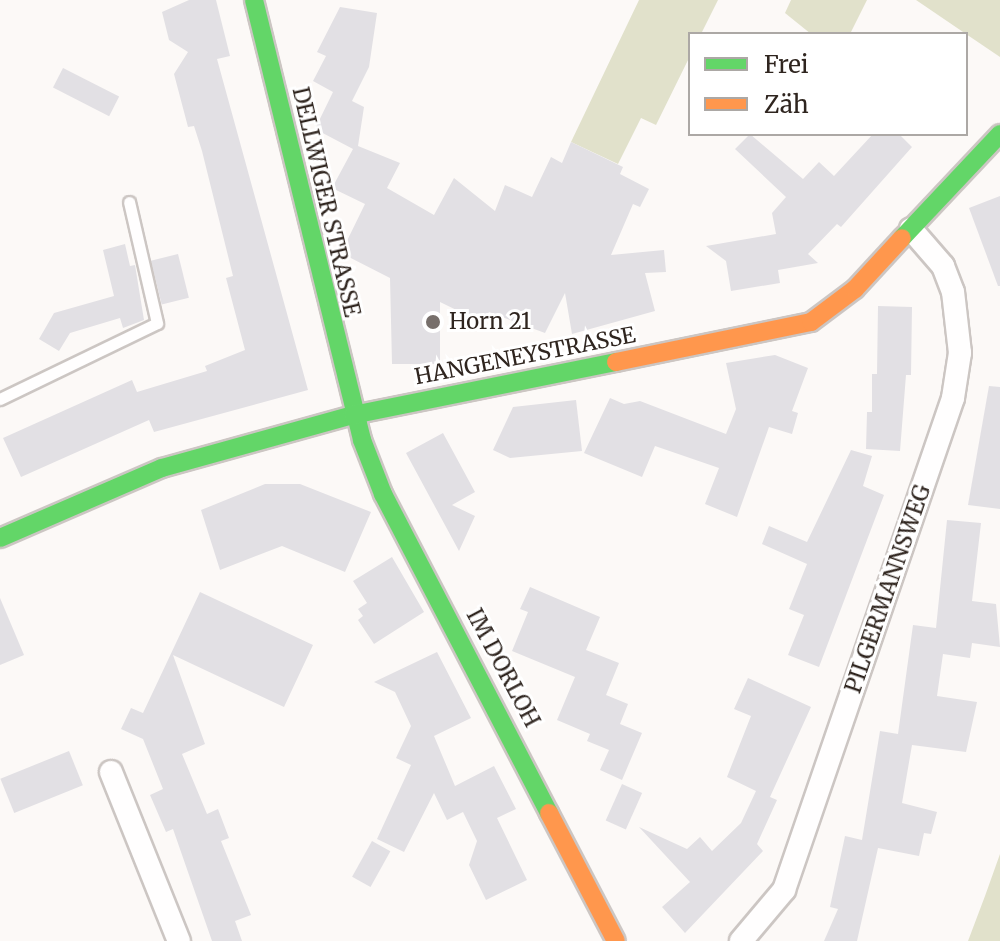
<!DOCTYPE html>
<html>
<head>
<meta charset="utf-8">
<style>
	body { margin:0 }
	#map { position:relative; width:1000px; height:941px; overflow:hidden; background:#fcf9f7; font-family:Merriweather,serif }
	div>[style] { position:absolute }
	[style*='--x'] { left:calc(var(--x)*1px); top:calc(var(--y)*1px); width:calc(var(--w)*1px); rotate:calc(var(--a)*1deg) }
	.green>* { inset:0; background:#e1e1cb }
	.building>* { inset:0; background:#e2e0e4; transform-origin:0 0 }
	.roads { filter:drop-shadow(2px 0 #ccc6c3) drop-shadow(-2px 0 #ccc6c3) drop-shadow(0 2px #ccc6c3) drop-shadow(0 -2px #ccc6c3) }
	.lane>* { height:11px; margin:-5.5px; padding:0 5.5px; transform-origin:5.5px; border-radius:5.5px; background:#fffefe }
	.street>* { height:22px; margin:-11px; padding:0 11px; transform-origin:11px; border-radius:11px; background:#fffefe }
	.fast>* { height:18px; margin:-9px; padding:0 9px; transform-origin:9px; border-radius:9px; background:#63d668 }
	.slow>* { height:18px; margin:-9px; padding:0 9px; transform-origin:9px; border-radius:9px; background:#ff974d }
	.dots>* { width:22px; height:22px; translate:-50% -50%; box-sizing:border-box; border:4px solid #fff; border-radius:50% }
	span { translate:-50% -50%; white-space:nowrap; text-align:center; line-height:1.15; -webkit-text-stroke:6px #fff; paint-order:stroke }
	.street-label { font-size:22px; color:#2f251f }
	.poi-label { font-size:22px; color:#2f251f }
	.left { translate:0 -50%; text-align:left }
	.legend { position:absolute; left:688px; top:32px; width:280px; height:104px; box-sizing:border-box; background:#fff; border:2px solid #aca8a5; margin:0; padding:10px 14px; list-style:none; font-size:24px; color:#2f251f }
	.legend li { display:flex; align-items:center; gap:16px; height:40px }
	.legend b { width:40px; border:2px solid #aca8a5 }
</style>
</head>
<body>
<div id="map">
	<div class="green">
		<div style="clip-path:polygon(639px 0,718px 0,701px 34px,690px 34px,690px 56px,656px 125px,641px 118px,618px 164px,571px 142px)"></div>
		<div style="clip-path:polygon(791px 0,867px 0,850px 34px,811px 34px,785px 13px)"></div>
		<div style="clip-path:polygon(916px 0,1000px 0,1000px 57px,966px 34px)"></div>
		<div style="clip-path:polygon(1000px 854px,1000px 941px,968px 941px,985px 896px)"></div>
	</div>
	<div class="building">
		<div style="clip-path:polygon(189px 0,216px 0,230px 56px,217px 59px,308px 390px,154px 432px,149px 420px,21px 477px,3px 438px,132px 380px,137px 392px,207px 371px,205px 366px,245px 350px,226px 278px,233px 276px,202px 151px,194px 126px,188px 127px,174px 74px,188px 52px,169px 40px,162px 12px)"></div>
		<div style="clip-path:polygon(340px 7px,377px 13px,369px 67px,352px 101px,364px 107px,358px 146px,400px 163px,387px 188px,434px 215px,454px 178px,495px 211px,505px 185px,532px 197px,551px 157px,562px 163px,571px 142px,623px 167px,620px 174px,649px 189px,640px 207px,633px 204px,611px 255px,664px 250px,666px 272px,645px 273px,655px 311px,572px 334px,565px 293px,545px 333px,489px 312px,483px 323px,440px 302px,440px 364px,392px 364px,390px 278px,341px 253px,365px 204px,332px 188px,353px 149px,315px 129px,333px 92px,313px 81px,326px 56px,317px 52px)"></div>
		<div style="left:63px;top:68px;width:63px;height:22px;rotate:27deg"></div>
		<div style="clip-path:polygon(750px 134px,803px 179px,819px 162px,834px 176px,873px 134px,899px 134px,912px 147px,841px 227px,837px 224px,808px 254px,818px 263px,778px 270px,780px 283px,731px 291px,726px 261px,706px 246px,776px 234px,772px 213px,786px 197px,735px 149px)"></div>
		<div style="clip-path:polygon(1000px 196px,1000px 286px,998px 286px,969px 208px)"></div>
		<div style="clip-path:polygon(125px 244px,130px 266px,135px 265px,144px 320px,123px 328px,120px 318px,70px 333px,59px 351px,39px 339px,54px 313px,114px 296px,103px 250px)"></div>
		<div style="left:178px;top:254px;width:45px;height:28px;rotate:76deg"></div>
		<div style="clip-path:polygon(878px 306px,912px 307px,911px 375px,906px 375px,900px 451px,866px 449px,867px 412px,872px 412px,872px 374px,877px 374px)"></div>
		<div style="clip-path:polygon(775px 355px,808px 368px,792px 411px,798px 413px,792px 434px,769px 427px,737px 517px,705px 504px,719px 468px,655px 446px,642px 477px,584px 453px,610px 398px,624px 404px,640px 401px,726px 434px,736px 409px,726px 363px)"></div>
		<div style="clip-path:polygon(989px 386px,1000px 387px,1000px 509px,968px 505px)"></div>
		<div style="clip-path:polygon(576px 400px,582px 451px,510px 458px,493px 450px,513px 407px)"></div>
		<div style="clip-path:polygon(443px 433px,475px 492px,452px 505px,475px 516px,459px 551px,406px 453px)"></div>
		<div style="clip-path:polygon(851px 450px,872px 456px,863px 486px,884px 495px,819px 667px,788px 655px,804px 615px,789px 609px,807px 564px,762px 544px,769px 526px,807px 542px)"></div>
		<div style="clip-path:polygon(265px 484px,300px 484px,371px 512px,345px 572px,282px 546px,220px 570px,201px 510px)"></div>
		<div style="clip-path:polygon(947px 520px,981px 523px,972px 601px,996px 604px,1000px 647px,972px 643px,970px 658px,943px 654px,937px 696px,977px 702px,966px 752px,912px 745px,902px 803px,937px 812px,931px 834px,924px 833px,919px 856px,878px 848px,857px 941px,824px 941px,838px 909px,830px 907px,845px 836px,862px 840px,880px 731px,898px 734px,913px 625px,936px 628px)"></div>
		<div style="clip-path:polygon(392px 557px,424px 612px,374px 644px,358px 620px,363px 616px,358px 609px,367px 603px,353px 581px)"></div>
		<div style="clip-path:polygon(530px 587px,600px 617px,586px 650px,619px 663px,606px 695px,628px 704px,620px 724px,642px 733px,622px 780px,600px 770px,609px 750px,587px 741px,590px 734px,557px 720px,575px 677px,512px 651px,528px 612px,520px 609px)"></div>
		<div style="clip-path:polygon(200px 592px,313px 645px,284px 707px,173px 655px,205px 744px,182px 754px,207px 814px,218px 809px,229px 838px,221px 841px,251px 915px,235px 921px,242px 941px,212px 941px,173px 829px,166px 832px,150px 795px,163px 789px,143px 739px,121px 729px,131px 708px,143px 713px)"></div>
		<div style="clip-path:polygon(0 598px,24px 655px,0 665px)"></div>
		<div style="clip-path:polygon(437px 652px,471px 718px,434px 736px,455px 786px,494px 766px,516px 809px,497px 818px,527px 880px,486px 900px,469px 865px,477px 841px,463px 812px,447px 820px,434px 793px,404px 852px,377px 839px,411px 765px,396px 758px,411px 726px,395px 692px,374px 682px)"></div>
		<div style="clip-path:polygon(748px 678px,811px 707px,770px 797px,777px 800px,757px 844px,763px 851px,685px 933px,662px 907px,690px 882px,639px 827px,687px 849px,700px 837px,712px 851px,741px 823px,756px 791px,727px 777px,751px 716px,734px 709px)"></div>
		<div style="left:69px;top:751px;width:37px;height:74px;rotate:68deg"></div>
		<div style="left:622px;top:784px;width:22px;height:40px;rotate:24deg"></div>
		<div style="left:372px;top:841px;width:21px;height:41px;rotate:29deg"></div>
	</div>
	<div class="roads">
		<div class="lane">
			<div style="--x:0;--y:399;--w:174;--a:-25.8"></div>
			<div style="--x:157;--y:323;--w:124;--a:-103"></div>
		</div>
		<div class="street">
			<div style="--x:111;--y:772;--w:182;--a:68.1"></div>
			<div style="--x:741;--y:941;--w:67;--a:-49.9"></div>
			<div style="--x:784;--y:890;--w:520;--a:-71.04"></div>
			<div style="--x:953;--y:398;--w:46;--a:-81.2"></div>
			<div style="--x:960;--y:353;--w:61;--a:-96.5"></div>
			<div style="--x:953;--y:292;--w:28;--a:-111"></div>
			<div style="--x:943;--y:266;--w:49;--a:-130.9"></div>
		</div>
		<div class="fast">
			<div style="--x:254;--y:0;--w:453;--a:76.2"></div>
			<div style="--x:362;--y:440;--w:58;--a:68.7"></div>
			<div style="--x:383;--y:494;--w:360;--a:62.5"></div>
			<div style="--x:902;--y:238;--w:143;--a:-46.7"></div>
			<div style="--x:0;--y:538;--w:176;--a:-23.4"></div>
			<div style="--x:162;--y:468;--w:198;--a:-15.5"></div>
			<div style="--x:353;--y:415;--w:268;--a:-11.4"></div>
		</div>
		<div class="slow">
			<div style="--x:616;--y:362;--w:199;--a:-11.6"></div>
			<div style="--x:811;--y:322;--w:55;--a:-36.9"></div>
			<div style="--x:855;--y:289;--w:69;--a:-47.3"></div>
			<div style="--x:549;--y:813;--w:144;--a:62.4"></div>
		</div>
	</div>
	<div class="dots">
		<div style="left:433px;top:322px;background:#776f6b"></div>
	</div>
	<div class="street-label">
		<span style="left:326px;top:202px;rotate:77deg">DELLWIGER STRASSE</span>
		<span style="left:525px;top:356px;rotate:-11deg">HANGENEYSTRASSE</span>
		<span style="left:888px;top:589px;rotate:-71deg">PILGERMANNSWEG</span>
		<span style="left:503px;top:668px;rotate:62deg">IM DORLOH</span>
	</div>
	<div class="poi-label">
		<span class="left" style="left:449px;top:322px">Horn 21</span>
	</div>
	<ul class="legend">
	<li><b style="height:10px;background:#63d668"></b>Frei</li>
	<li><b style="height:10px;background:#ff974d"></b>Zäh</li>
	</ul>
</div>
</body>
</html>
